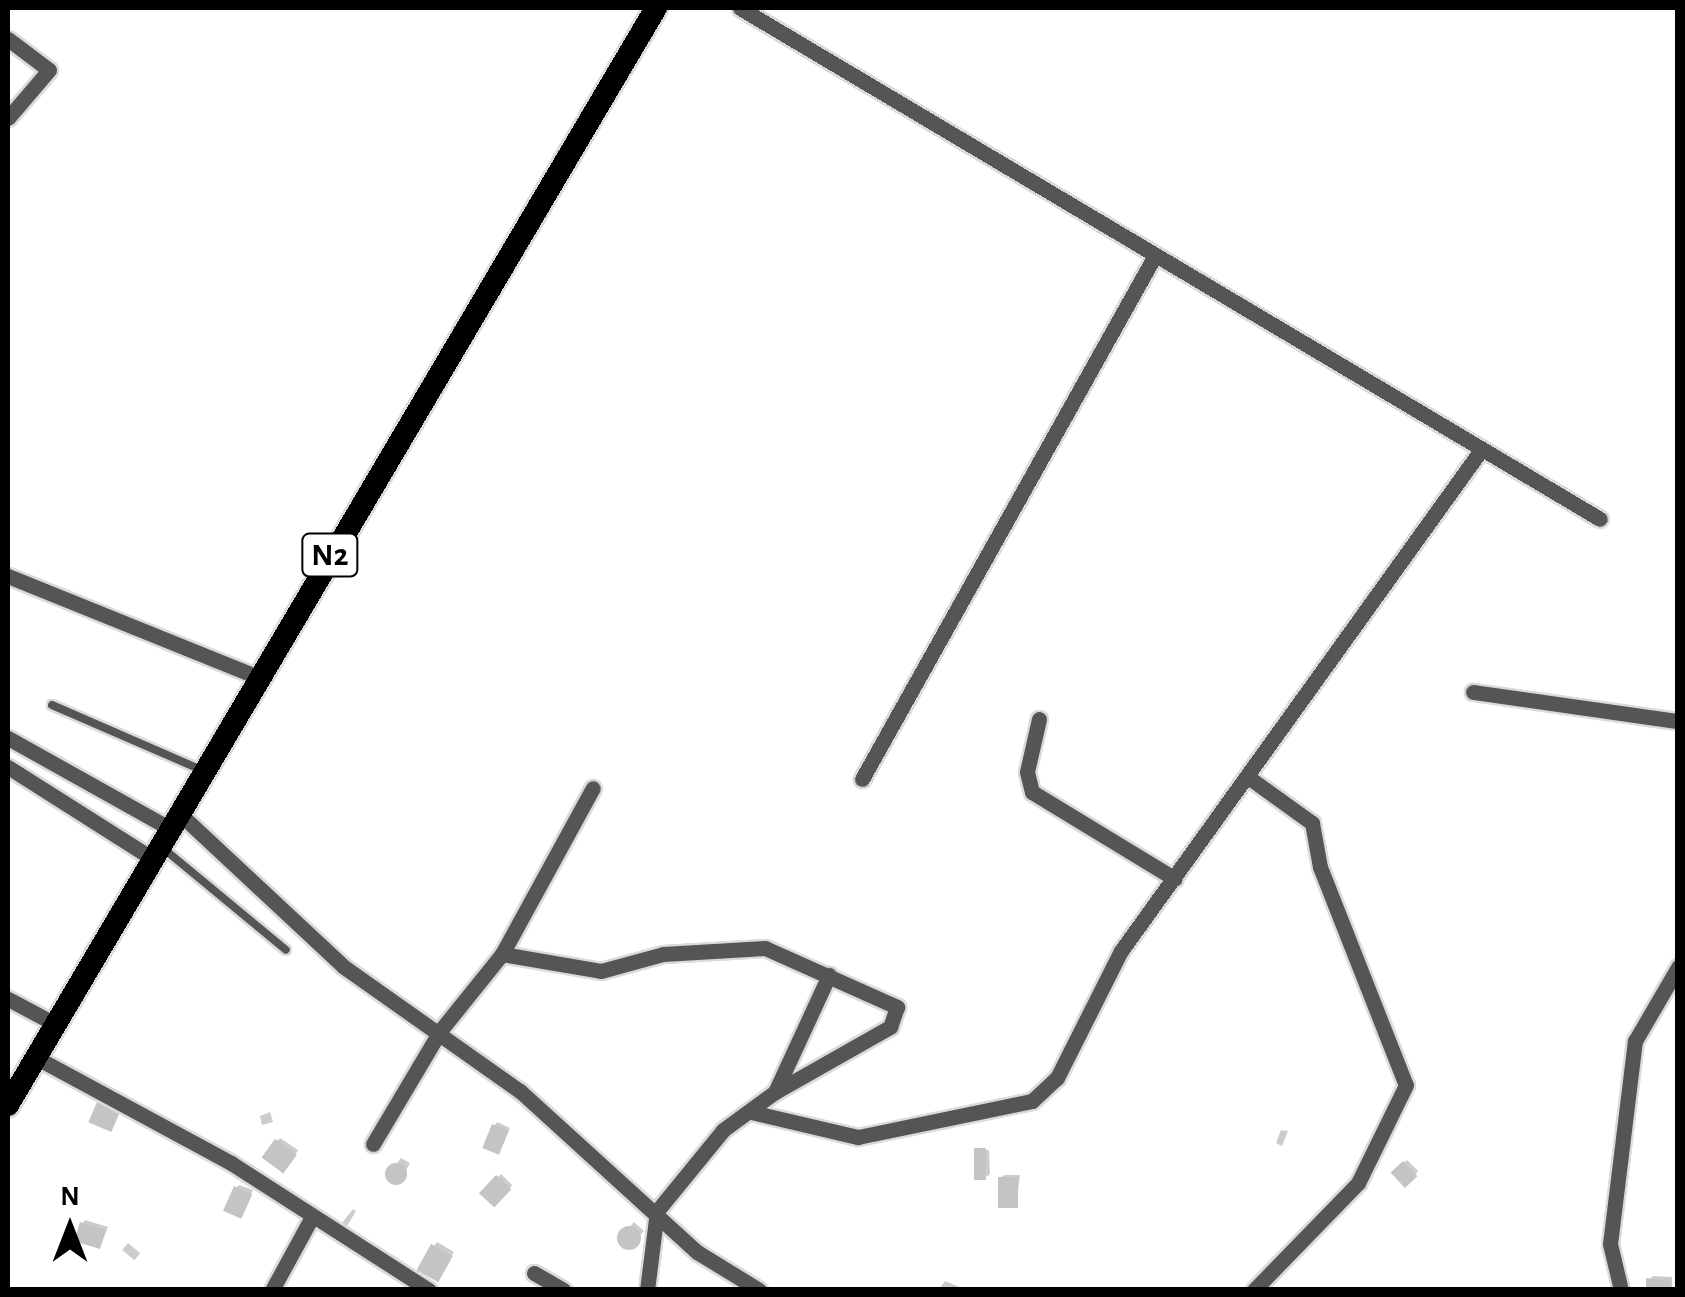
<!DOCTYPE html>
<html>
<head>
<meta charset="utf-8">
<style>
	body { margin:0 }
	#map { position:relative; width:1685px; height:1297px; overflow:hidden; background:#fff; font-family:"Alegreya Sans",sans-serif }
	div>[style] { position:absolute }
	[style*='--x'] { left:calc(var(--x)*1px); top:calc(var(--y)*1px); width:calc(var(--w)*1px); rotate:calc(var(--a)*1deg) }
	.shadow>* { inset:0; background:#0003; transform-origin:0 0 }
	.building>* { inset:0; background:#c4c4c4; transform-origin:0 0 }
	.round { border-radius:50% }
	.roads { filter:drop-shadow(2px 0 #dbdbdb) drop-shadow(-2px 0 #dbdbdb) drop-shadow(0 2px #dbdbdb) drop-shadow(0 -2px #dbdbdb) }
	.lane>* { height:8px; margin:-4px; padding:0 4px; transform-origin:4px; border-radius:4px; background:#555 }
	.street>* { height:15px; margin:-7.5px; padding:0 7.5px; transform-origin:7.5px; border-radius:7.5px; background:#555 }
	.primary>* { height:22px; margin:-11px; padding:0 11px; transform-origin:11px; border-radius:11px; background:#000 }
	span { translate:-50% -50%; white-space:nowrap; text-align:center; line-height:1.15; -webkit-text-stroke:8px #fff; paint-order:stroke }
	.shield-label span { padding:2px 8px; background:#fff; border:2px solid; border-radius:8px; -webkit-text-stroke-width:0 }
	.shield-label { font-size:32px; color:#000; font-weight:700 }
	.frame { position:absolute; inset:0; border:10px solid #000; pointer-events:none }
	.north { position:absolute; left:20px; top:1177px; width:100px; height:100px; -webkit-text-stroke:8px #fff; paint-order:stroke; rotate:0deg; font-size:28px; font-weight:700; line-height:40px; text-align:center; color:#000 }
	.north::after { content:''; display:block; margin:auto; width:35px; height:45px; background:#000; clip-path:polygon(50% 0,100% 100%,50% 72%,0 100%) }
</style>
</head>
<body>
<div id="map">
	<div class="shadow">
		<div style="clip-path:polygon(270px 1112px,273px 1122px,262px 1125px,260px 1116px)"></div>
		<div style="clip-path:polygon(497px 1122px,510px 1128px,501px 1149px,494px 1126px)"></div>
		<div style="clip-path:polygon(1281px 1130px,1288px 1131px,1282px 1146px,1276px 1143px)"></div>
		<div style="clip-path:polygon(280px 1138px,298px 1150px,287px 1167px,277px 1141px)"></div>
		<div style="clip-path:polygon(989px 1150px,990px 1174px,987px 1177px,976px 1151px)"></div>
		<div style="clip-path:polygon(401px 1158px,410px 1163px,398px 1185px,386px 1178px)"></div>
		<div style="left:1407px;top:1160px;width:16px;height:18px;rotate:45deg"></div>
		<div style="left:501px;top:1174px;width:16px;height:27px;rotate:45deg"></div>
		<div style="clip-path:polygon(1004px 1175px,1020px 1175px,1016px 1206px,1000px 1178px)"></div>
		<div style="clip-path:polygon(239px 1185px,253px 1190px,241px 1216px,236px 1188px)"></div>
		<div style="clip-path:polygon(353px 1209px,356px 1211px,347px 1226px,342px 1223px)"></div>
		<div style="clip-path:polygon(85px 1220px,108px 1227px,100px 1247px,82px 1224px)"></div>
		<div style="clip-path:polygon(634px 1222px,644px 1231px,627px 1249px,618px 1242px)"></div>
		<div style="clip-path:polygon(437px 1242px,454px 1252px,440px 1276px,419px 1269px)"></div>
		<div style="left:128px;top:1243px;width:16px;height:9px;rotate:40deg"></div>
		<div style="clip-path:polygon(1672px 1277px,1672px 1289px,1648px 1290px,1652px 1276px)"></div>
		<div style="clip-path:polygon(945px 1281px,967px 1290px,938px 1290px)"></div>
	</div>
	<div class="building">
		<div style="left:97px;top:1102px;width:25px;height:22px;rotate:23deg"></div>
		<div style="left:492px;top:1124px;width:18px;height:26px;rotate:22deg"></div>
		<div style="left:275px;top:1139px;width:27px;height:23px;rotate:36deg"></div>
		<div style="left:974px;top:1148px;width:12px;height:32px"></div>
		<div style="left:1403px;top:1161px;width:21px;height:17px;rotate:47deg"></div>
		<div class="round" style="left:385px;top:1163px;width:22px;height:22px"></div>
		<div style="left:496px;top:1175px;width:21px;height:25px;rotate:43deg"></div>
		<div style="left:998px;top:1177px;width:20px;height:31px"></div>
		<div style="left:234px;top:1186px;width:20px;height:27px;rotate:24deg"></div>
		<div style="left:80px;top:1222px;width:27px;height:20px;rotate:17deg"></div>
		<div class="round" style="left:617px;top:1226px;width:24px;height:24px"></div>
		<div style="left:431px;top:1244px;width:25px;height:30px;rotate:29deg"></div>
		<div style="clip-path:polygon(1646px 1278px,1670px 1280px,1670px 1290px,1646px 1290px)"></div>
	</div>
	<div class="roads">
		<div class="lane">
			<div style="--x:52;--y:705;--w:166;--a:23.5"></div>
			<div style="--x:164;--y:849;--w:158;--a:39.6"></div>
		</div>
		<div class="street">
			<div style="--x:740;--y:8;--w:1000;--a:30.72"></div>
			<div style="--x:8;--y:39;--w:51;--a:37.1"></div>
			<div style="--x:49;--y:70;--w:63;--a:130.5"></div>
			<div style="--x:8;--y:576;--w:270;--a:22"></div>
			<div style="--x:1473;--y:692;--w:207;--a:8.1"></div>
			<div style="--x:1039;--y:719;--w:54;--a:102.8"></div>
			<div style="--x:1027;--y:772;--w:21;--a:76"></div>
			<div style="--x:1032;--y:792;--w:167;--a:31.3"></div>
			<div style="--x:8;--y:738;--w:187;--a:29.2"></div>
			<div style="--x:8;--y:767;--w:172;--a:32.4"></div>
			<div style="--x:1248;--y:777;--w:79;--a:35.7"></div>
			<div style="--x:1312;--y:823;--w:45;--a:79.7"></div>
			<div style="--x:1320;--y:867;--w:234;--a:68.5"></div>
			<div style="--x:1406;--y:1085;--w:109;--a:116.1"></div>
			<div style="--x:1358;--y:1183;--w:149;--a:134.2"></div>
			<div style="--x:862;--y:779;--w:596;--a:-60.77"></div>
			<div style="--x:180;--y:814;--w:224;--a:43"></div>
			<div style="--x:344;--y:967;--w:215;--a:35.2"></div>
			<div style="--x:520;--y:1091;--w:239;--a:42.3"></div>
			<div style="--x:697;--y:1252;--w:73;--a:31.5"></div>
			<div style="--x:502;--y:954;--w:189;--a:-61.3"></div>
			<div style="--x:8;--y:999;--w:53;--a:28"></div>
			<div style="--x:35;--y:1057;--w:223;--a:28.4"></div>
			<div style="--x:231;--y:1163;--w:235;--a:32.7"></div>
			<div style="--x:751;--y:1112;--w:110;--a:13.2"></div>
			<div style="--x:858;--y:1137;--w:178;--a:-11.7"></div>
			<div style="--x:1032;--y:1101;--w:34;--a:-43"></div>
			<div style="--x:1057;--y:1078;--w:142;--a:-63.3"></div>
			<div style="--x:1121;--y:951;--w:617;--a:-54.3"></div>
			<div style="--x:373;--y:1144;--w:131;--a:-59.3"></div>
			<div style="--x:440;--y:1031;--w:99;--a:-51.2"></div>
			<div style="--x:502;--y:954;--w:100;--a:9.7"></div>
			<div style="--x:601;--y:971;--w:64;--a:-15.3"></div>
			<div style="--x:663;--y:954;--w:102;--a:-3.4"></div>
			<div style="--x:765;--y:948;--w:145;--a:24.1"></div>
			<div style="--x:897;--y:1007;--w:21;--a:109"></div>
			<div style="--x:890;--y:1027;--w:132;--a:150.5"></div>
			<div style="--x:534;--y:1273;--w:34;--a:30"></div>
			<div style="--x:272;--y:1290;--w:83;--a:-61.3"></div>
			<div style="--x:647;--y:1290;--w:80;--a:-82.8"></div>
			<div style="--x:657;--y:1211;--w:104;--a:-50.8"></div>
			<div style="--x:723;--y:1130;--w:64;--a:-36.2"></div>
			<div style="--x:775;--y:1092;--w:129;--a:-65.2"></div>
			<div style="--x:1621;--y:1290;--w:47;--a:-103.4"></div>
			<div style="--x:1610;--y:1244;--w:205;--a:-83"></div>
			<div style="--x:1635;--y:1041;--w:86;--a:-59.8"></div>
		</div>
		<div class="primary">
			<div style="--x:8;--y:1105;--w:1274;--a:-59.43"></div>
		</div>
	</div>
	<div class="shield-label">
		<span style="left:330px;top:555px">N2</span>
	</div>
	<div class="frame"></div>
	<div class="north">N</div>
</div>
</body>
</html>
